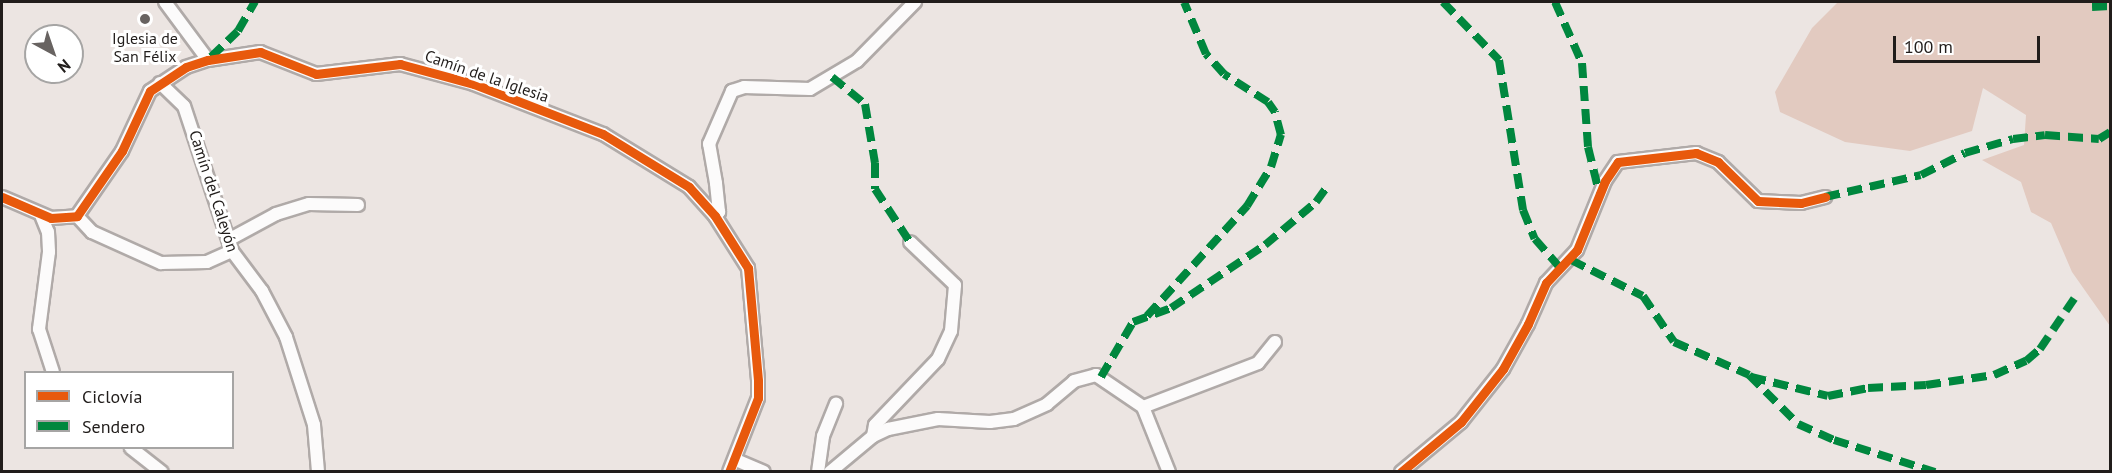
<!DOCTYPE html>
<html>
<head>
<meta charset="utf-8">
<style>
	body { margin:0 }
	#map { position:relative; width:2112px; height:473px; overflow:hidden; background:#ece5e2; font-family:"PT Sans",sans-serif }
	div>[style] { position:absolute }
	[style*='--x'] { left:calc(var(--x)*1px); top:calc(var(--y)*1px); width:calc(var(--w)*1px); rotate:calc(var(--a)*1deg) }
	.green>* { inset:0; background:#e2cac0 }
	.roads { filter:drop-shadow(2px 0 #b0aaa8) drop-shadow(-2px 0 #b0aaa8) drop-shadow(0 2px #b0aaa8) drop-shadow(0 -2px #b0aaa8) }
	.minor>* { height:12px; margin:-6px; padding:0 6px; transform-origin:6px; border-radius:6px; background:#fcfbfb }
	.quiet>* { height:8px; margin-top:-4px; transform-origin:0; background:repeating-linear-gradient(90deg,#00873e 0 15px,transparent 0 23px) }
	.cycleway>* { height:9px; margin:-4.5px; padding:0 4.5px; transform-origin:4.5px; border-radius:4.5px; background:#e8590c }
	.dots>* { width:16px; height:16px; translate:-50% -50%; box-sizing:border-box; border:3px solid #fff; border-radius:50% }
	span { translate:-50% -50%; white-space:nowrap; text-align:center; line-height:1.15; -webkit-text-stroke:6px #fff; paint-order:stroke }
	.poi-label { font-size:16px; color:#211d1b }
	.street-label { font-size:16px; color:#211d1b }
	.frame { position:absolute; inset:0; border:3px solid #211d1b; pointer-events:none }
	.legend { position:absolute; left:24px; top:371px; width:210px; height:78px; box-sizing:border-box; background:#fff; border:2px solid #a6a5a4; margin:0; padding:8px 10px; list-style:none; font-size:18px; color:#211d1b }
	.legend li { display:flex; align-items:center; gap:12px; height:30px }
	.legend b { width:30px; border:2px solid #a6a5a4 }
	.north { position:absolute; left:24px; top:24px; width:60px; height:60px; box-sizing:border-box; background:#fff; border:2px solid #a6a5a4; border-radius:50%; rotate:140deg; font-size:16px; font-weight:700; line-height:24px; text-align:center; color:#211d1b }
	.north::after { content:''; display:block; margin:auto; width:21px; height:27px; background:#686361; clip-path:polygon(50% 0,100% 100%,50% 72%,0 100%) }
	.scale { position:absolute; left:1893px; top:36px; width:147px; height:27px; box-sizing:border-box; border:3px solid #211d1b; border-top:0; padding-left:8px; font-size:18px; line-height:21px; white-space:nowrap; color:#211d1b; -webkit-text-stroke:4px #fff; paint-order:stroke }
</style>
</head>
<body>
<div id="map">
	<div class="green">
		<div style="clip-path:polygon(1838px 2px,2110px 2px,2110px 326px,2072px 272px,2051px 223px,2031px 212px,2021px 182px,1982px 160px,2024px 145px,2026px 115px,1983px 88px,1972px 131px,1910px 151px,1845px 142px,1780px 112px,1775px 92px,1812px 28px)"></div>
	</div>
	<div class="roads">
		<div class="minor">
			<div style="--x:165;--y:2;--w:72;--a:53.4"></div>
			<div style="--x:160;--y:83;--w:33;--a:44"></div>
			<div style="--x:184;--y:106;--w:153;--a:71.7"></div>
			<div style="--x:232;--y:251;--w:50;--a:53.1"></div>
			<div style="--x:262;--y:291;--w:52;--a:62.4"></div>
			<div style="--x:286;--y:337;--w:92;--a:72.3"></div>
			<div style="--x:314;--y:425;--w:47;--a:85.1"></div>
			<div style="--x:2;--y:197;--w:53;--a:23.2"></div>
			<div style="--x:51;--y:218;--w:26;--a:-4"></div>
			<div style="--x:77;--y:216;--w:79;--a:-55.3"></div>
			<div style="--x:122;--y:151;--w:66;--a:-65"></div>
			<div style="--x:150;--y:91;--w:43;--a:-33.7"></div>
			<div style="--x:186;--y:67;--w:23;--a:-18"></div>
			<div style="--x:208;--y:60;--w:53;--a:-8.7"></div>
			<div style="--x:260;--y:52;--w:60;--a:21.4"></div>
			<div style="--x:316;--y:74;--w:85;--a:-6.8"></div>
			<div style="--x:400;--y:64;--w:77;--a:15.1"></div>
			<div style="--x:474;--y:84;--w:138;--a:21.2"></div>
			<div style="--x:603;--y:134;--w:101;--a:31.6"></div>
			<div style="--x:689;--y:187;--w:39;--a:48"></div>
			<div style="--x:715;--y:216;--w:62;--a:57.6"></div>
			<div style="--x:748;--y:268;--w:113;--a:84.9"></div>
			<div style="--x:758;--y:381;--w:17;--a:90"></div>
			<div style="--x:758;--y:398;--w:79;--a:111.4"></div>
			<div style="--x:41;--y:215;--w:18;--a:68"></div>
			<div style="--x:48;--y:232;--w:20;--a:87"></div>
			<div style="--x:49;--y:252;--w:78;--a:97.4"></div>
			<div style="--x:39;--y:329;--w:45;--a:72"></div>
			<div style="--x:77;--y:216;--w:22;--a:47"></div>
			<div style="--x:92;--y:232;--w:76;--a:24.2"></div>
			<div style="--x:161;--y:263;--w:46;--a:-1.2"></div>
			<div style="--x:207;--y:262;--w:27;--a:-24"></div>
			<div style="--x:715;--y:216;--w:6;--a:-45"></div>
			<div style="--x:719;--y:212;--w:29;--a:-96"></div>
			<div style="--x:716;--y:183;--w:40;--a:-100"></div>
			<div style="--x:709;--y:144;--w:58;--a:-66.5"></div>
			<div style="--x:732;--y:91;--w:13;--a:-18"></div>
			<div style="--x:744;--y:87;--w:66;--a:1.7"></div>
			<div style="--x:810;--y:89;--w:55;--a:-30.8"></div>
			<div style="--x:857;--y:61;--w:83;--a:-45.5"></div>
			<div style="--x:230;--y:239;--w:52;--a:-28.5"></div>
			<div style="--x:276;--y:214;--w:34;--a:-17"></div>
			<div style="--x:309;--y:204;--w:49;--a:1.2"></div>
			<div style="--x:1143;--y:407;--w:123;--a:-20.9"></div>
			<div style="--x:1258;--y:363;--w:27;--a:-51"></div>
			<div style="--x:873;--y:436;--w:11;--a:-80"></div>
			<div style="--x:875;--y:425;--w:91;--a:-46.3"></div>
			<div style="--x:938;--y:359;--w:31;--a:-65"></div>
			<div style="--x:951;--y:331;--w:46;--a:-85"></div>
			<div style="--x:955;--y:285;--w:62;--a:-136.3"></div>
			<div style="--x:131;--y:448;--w:39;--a:38"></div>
			<div style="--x:736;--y:460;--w:30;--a:23"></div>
			<div style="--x:818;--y:472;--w:36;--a:-82"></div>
			<div style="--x:823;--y:436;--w:35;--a:-68"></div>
			<div style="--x:830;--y:472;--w:56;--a:-39.9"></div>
			<div style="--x:873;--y:436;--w:17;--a:-25"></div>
			<div style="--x:888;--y:429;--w:51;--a:-11.3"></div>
			<div style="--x:938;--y:419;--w:52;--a:3.3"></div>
			<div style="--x:990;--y:422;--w:24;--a:-7"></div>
			<div style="--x:1014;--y:419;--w:36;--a:-24"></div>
			<div style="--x:1047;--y:404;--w:35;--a:-40"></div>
			<div style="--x:1074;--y:381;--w:23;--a:-15"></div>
			<div style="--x:1096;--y:375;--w:57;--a:34.2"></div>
			<div style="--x:1143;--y:407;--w:70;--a:68.2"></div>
			<div style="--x:1401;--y:472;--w:78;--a:-39.8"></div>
			<div style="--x:1461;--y:422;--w:68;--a:-51.6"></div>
			<div style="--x:1503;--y:369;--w:51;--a:-60.9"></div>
			<div style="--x:1528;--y:324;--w:45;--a:-66.3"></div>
			<div style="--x:1546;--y:283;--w:45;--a:-46.8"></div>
			<div style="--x:1577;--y:250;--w:74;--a:-67.9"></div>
			<div style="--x:1605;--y:181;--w:23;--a:-56"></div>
			<div style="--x:1618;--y:162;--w:79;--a:-6.6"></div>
			<div style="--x:1696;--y:153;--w:24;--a:22"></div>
			<div style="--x:1718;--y:162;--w:56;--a:44.3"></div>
			<div style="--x:1758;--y:201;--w:43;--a:2.7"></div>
			<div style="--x:1801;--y:203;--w:25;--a:-14"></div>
		</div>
	</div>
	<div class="quiet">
		<div style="--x:1443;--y:2;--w:81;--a:46"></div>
		<div style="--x:1499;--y:60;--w:152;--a:80.9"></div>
		<div style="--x:1523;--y:210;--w:31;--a:68"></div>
		<div style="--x:1535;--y:239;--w:38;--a:49"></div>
		<div style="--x:1555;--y:2;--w:67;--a:66.1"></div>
		<div style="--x:1582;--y:63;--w:84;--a:85.9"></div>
		<div style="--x:1588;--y:147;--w:46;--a:76.3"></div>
		<div style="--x:2092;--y:7;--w:18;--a:-3"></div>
		<div style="--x:211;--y:57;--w:37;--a:-44"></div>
		<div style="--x:238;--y:31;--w:34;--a:-60"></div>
		<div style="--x:832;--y:77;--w:43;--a:39.3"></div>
		<div style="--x:865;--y:104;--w:60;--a:80.4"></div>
		<div style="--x:875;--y:163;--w:26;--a:90"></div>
		<div style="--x:875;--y:189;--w:64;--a:56.6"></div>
		<div style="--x:1825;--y:197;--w:98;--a:-12.9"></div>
		<div style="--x:1921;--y:175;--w:49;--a:-26.6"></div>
		<div style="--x:1965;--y:153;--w:50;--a:-16.3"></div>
		<div style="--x:2013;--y:139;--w:32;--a:-7"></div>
		<div style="--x:2045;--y:135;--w:54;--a:4.2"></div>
		<div style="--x:2099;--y:139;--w:13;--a:-32"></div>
		<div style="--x:1571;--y:260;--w:80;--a:26.6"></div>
		<div style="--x:1643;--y:296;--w:55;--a:56"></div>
		<div style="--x:1674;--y:342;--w:82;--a:23.7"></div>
		<div style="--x:1749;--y:375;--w:69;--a:45"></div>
		<div style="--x:1798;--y:424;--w:39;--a:24"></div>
		<div style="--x:1834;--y:440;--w:106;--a:17.6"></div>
		<div style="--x:1147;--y:316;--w:149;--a:-47.7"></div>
		<div style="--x:1247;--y:206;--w:46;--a:-58.4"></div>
		<div style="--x:1271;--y:167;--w:34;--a:-73"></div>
		<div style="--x:1281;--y:135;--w:24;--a:-105"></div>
		<div style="--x:1275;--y:112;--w:12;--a:-125"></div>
		<div style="--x:1268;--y:102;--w:52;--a:-147.5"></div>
		<div style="--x:1224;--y:74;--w:27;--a:-132"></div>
		<div style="--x:1206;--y:54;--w:56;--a:-112.9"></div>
		<div style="--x:1101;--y:377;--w:64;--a:-59.8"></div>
		<div style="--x:1133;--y:322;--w:40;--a:-20.2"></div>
		<div style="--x:1171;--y:308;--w:113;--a:-33.8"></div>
		<div style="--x:1265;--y:245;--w:67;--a:-40.1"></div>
		<div style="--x:1316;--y:202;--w:22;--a:-54"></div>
		<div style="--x:1751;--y:377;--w:79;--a:13.9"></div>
		<div style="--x:1828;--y:396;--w:41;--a:-11.3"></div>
		<div style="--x:1868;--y:388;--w:58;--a:-3"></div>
		<div style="--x:1926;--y:385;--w:69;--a:-8.4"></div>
		<div style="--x:1994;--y:375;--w:35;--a:-24"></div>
		<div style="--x:2026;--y:361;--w:18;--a:-41"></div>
		<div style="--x:2040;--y:349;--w:64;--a:-55.8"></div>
	</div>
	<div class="cycleway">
		<div style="--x:2;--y:197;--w:53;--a:23.2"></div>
		<div style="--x:51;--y:218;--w:26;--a:-4"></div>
		<div style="--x:77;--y:216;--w:79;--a:-55.3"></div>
		<div style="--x:122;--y:151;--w:66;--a:-65"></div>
		<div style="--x:150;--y:91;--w:43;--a:-33.7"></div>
		<div style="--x:186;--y:67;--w:23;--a:-18"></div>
		<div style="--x:208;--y:60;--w:53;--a:-8.7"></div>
		<div style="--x:260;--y:52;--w:60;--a:21.4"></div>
		<div style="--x:316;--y:74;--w:85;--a:-6.8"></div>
		<div style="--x:400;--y:64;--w:77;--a:15.1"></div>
		<div style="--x:474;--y:84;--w:138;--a:21.2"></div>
		<div style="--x:603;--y:134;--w:101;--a:31.6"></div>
		<div style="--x:689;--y:187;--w:39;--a:48"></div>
		<div style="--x:715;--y:216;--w:62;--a:57.6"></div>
		<div style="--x:748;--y:268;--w:113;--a:84.9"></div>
		<div style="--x:758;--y:381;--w:17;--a:90"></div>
		<div style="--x:758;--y:398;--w:79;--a:111.4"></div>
		<div style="--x:1401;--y:472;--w:78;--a:-39.8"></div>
		<div style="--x:1461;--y:422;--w:68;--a:-51.6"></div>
		<div style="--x:1503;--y:369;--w:51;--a:-60.9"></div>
		<div style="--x:1528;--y:324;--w:45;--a:-66.3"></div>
		<div style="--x:1546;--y:283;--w:45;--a:-46.8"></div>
		<div style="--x:1577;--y:250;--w:74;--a:-67.9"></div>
		<div style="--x:1605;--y:181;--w:23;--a:-56"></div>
		<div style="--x:1618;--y:162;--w:79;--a:-6.6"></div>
		<div style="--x:1696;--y:153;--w:24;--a:22"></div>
		<div style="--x:1718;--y:162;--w:56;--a:44.3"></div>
		<div style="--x:1758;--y:201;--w:43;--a:2.7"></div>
		<div style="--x:1801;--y:203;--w:25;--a:-14"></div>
	</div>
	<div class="dots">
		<div style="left:145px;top:19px;background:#686361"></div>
	</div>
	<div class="poi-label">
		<span style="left:145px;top:47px">Iglesia de<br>San Félix</span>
	</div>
	<div class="street-label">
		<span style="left:487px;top:76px;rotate:19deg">Camín de la Iglesia</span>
		<span style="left:214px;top:191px;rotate:72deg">Camín del Caleyón</span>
	</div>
	<div class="frame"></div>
	<ul class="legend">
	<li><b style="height:8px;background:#e8590c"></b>Ciclovía</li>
	<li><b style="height:8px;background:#00873e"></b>Sendero</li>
	</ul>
	<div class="north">N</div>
	<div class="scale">100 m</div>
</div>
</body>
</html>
